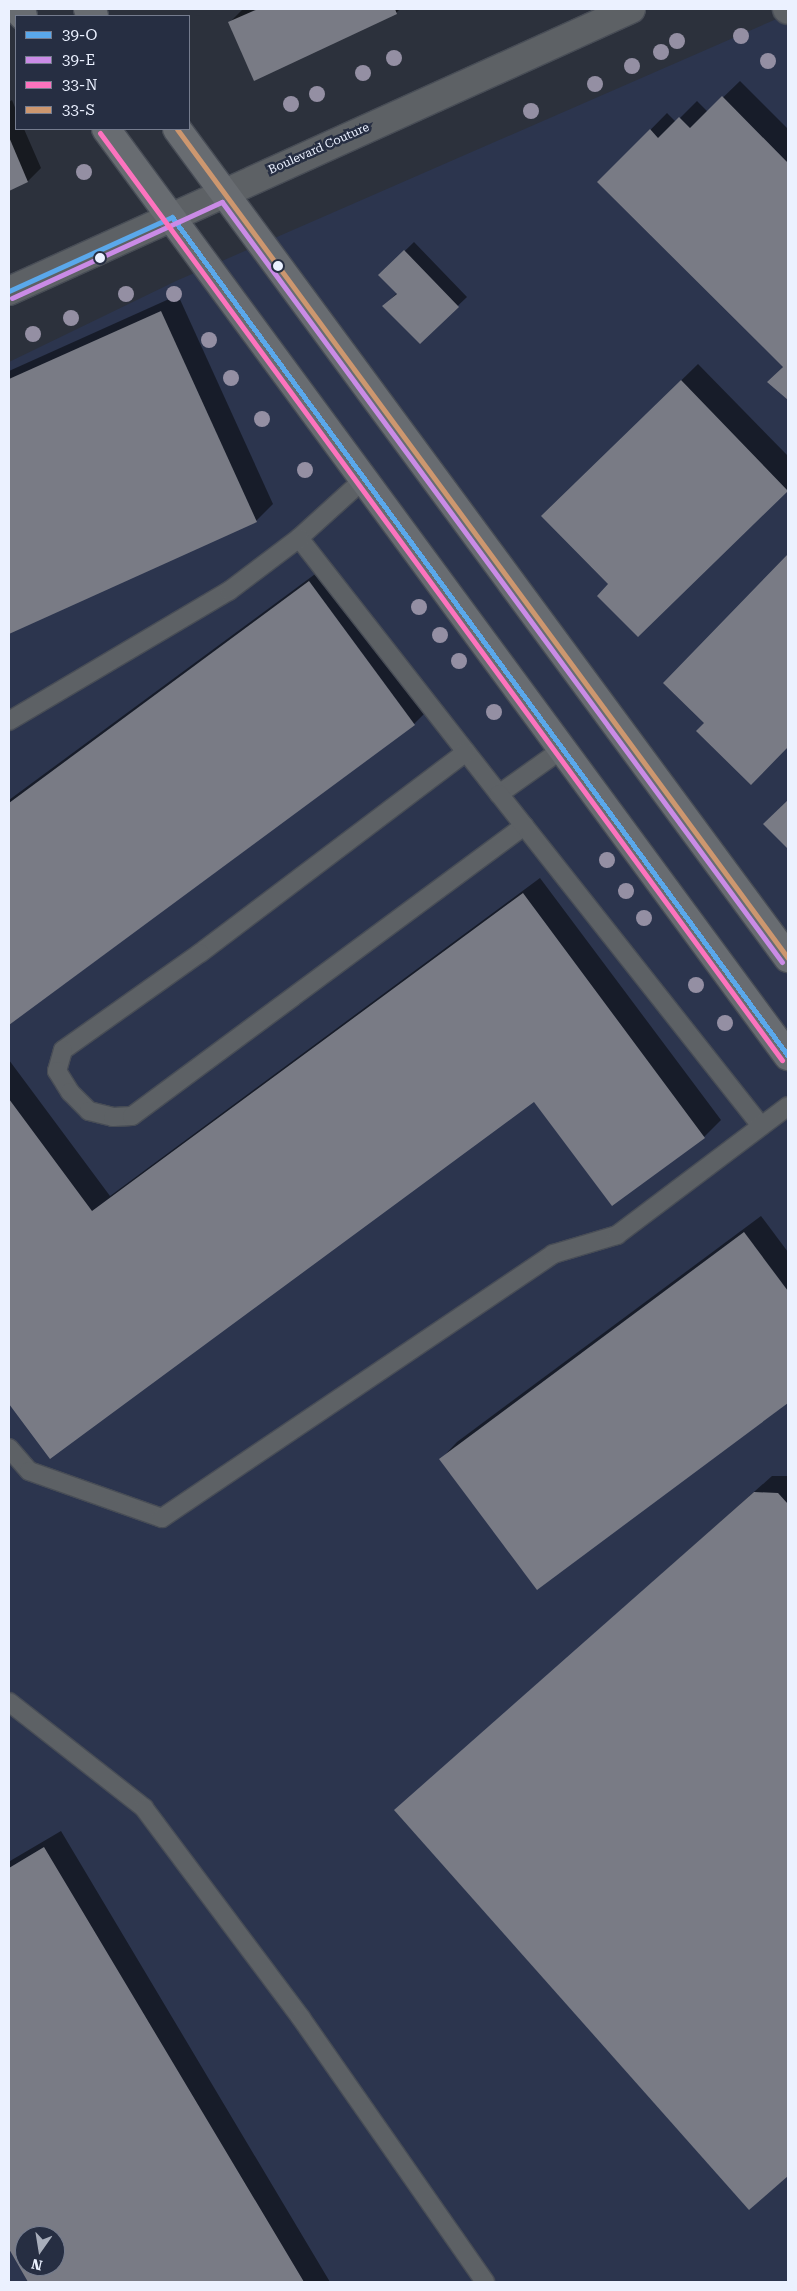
<!DOCTYPE html>
<html>
<head>
<meta charset="utf-8">
<style>
	body { margin:0 }
	#map { position:relative; width:797px; height:2291px; overflow:hidden; background:#2c313c; font-family:"Roboto Serif",serif }
	div>[style] { position:absolute }
	[style*='--x'] { left:calc(var(--x)*1px); top:calc(var(--y)*1px); width:calc(var(--w)*1px); rotate:calc(var(--a)*1deg) }
	.built>* { inset:0; background:#2c354e }
	.shadow>* { inset:0; background:#0007 }
	.building>* { inset:0; background:#797b85 }
	.roads { filter:drop-shadow(1px 0 #484d56) drop-shadow(-1px 0 #484d56) drop-shadow(0 1px #484d56) drop-shadow(0 -1px #484d56) }
	.service>* { height:18px; margin:-9px; padding:0 9px; transform-origin:9px; border-radius:9px; background:#5d6165 }
	.minor>* { height:28px; margin:-14px; padding:0 14px; transform-origin:14px; border-radius:14px; background:#5d6165 }
	.tertiary>* { height:28px; margin:-14px; padding:0 14px; transform-origin:14px; border-radius:14px; background:#5d6165 }
	.secondary>* { height:28px; margin:-14px; padding:0 14px; transform-origin:14px; border-radius:14px; background:#686c71 }
	.bus-1>* { height:5px; margin:-2.5px; padding:0 2.5px; transform-origin:2.5px; border-radius:2.5px; background:#5aa8eb }
	.bus-2>* { height:5px; margin:-2.5px; padding:0 2.5px; transform-origin:2.5px; border-radius:2.5px; background:#ca8be6 }
	.bus-3>* { height:5px; margin:-2.5px; padding:0 2.5px; transform-origin:2.5px; border-radius:2.5px; background:#fc73be }
	.bus-4>* { height:5px; margin:-2.5px; padding:0 2.5px; transform-origin:2.5px; border-radius:2.5px; background:#cd976f }
	.trees>* { width:16px; height:16px; margin:-8px; border-radius:50%; background:#948fa3 }
	.dots>* { width:14px; height:14px; translate:-50% -50%; box-sizing:border-box; border:2px solid #262e42; border-radius:50% }
	span { translate:-50% -50%; white-space:nowrap; text-align:center; line-height:1.15; -webkit-text-stroke:5px #262e42; paint-order:stroke }
	.street-label { font-size:12px; color:#ebf1ff }
	.frame { position:absolute; inset:0; border:10px solid #ebf1ff; pointer-events:none }
	.legend { position:absolute; left:15px; top:15px; width:175px; height:115px; box-sizing:border-box; background:#262e42; border:1px solid #757c8e; margin:0; padding:6px 9px; list-style:none; font-size:15px; color:#ebf1ff }
	.legend li { display:flex; align-items:center; gap:10px; height:25px }
	.legend b { width:25px; border:1px solid #757c8e }
	.north { position:absolute; left:15px; top:2226px; width:50px; height:50px; box-sizing:border-box; background:#262e42; border:1px solid #757c8e; border-radius:50%; rotate:193deg; font-size:14px; font-weight:700; line-height:20px; text-align:center; color:#ebf1ff }
	.north::after { content:''; display:block; margin:auto; width:18px; height:22px; background:#a8aebb; clip-path:polygon(50% 0,100% 100%,50% 72%,0 100%) }
</style>
</head>
<body>
<div id="map">
	<div class="built">
		<div style="clip-path:polygon(evenodd,788px 14px,788px 2282px,9px 2282px,9px 362px,176px 281px,788px 14px,25px 2236px,55px 2236px,55px 2266px,25px 2266px,25px 2236px)"></div>
	</div>
	<div class="shadow">
		<div style="clip-path:polygon(243px 9px,400px 9px,396px 13px,229px 23px)"></div>
		<div style="clip-path:polygon(740px 81px,788px 129px,788px 399px,769px 382px,784px 366px,599px 182px,667px 113px,676px 122px,697px 101px,708px 112px)"></div>
		<div style="clip-path:polygon(12px 100px,16px 110px,16px 129px,24px 129px,41px 168px,28px 181px,9px 189px,9px 102px)"></div>
		<div style="clip-path:polygon(414px 242px,467px 297px,420px 342px,384px 306px,397px 293px,380px 275px)"></div>
		<div style="clip-path:polygon(178px 295px,273px 504px,256px 521px,9px 633px,9px 371px)"></div>
		<div style="clip-path:polygon(698px 364px,788px 456px,788px 489px,638px 635px,560px 499px)"></div>
		<div style="clip-path:polygon(788px 556px,788px 746px,751px 783px,706px 723px,664px 683px)"></div>
		<div style="clip-path:polygon(326px 566px,431px 707px,414px 724px,9px 1023px,9px 800px)"></div>
		<div style="clip-path:polygon(540px 878px,721px 1120px,704px 1137px,612px 1205px,534px 1100px,50px 1457px,9px 1402px,9px 1060px,110px 1196px)"></div>
		<div style="clip-path:polygon(761px 1216px,788px 1252px,788px 1401px,538px 1588px,441px 1459px,457px 1442px)"></div>
		<div style="clip-path:polygon(772px 1476px,788px 1476px,788px 2174px,749px 2208px,396px 1810px)"></div>
		<div style="clip-path:polygon(evenodd,61px 1831px,330px 2282px,30px 2282px,9px 2247px,9px 1858px,10px 1861px,61px 1831px,25px 2236px,55px 2236px,55px 2266px,25px 2266px,25px 2236px)"></div>
	</div>
	<div class="building">
		<div style="clip-path:polygon(258px 9px,395px 9px,397px 14px,254px 81px,228px 22px)"></div>
		<div style="clip-path:polygon(722px 96px,788px 163px,788px 400px,767px 382px,783px 367px,597px 182px,650px 129px,658px 138px,679px 117px,690px 128px)"></div>
		<div style="clip-path:polygon(9px 137px,28px 182px,9px 191px)"></div>
		<div style="clip-path:polygon(404px 250px,459px 307px,420px 344px,382px 306px,397px 294px,378px 275px)"></div>
		<div style="clip-path:polygon(161px 311px,257px 522px,9px 634px,9px 379px)"></div>
		<div style="clip-path:polygon(681px 380px,788px 491px,638px 637px,597px 596px,608px 584px,541px 516px)"></div>
		<div style="clip-path:polygon(788px 554px,788px 747px,751px 785px,696px 731px,704px 723px,663px 683px)"></div>
		<div style="clip-path:polygon(309px 581px,415px 725px,9px 1025px,9px 803px)"></div>
		<div style="clip-path:polygon(788px 800px,788px 849px,763px 824px)"></div>
		<div style="clip-path:polygon(523px 893px,705px 1138px,612px 1206px,534px 1102px,50px 1459px,9px 1404px,9px 1099px,92px 1211px)"></div>
		<div style="clip-path:polygon(744px 1232px,788px 1291px,788px 1403px,537px 1590px,439px 1459px)"></div>
		<div style="clip-path:polygon(754px 1492px,778px 1493px,788px 1504px,788px 2176px,749px 2210px,394px 1810px)"></div>
		<div style="clip-path:polygon(evenodd,44px 1847px,304px 2282px,28px 2282px,9px 2249px,9px 1868px,44px 1847px,25px 2236px,55px 2236px,55px 2266px,25px 2266px,25px 2236px)"></div>
	</div>
	<div class="roads">
		<div class="service">
			<div style="--x:364;--y:479;--w:88;--a:137.8"></div>
			<div style="--x:299;--y:538;--w:325;--a:52"></div>
			<div style="--x:499;--y:794;--w:76;--a:-35.4"></div>
			<div style="--x:9;--y:721;--w:256;--a:-30.6"></div>
			<div style="--x:229;--y:591;--w:88;--a:-37.1"></div>
			<div style="--x:466;--y:752;--w:333;--a:142.9"></div>
			<div style="--x:200;--y:953;--w:168;--a:144.7"></div>
			<div style="--x:63;--y:1050;--w:22;--a:106"></div>
			<div style="--x:57;--y:1071;--w:25;--a:58"></div>
			<div style="--x:70;--y:1092;--w:27;--a:45"></div>
			<div style="--x:89;--y:1111;--w:25;--a:14"></div>
			<div style="--x:113;--y:1117;--w:19;--a:-3"></div>
			<div style="--x:132;--y:1116;--w:488;--a:-36.5"></div>
			<div style="--x:499;--y:794;--w:423;--a:51.7"></div>
			<div style="--x:9;--y:1448;--w:30;--a:49"></div>
			<div style="--x:29;--y:1471;--w:141;--a:19.5"></div>
			<div style="--x:162;--y:1518;--w:472;--a:-34"></div>
			<div style="--x:553;--y:1254;--w:67;--a:-16.5"></div>
			<div style="--x:617;--y:1235;--w:214;--a:-37"></div>
			<div style="--x:9;--y:1702;--w:172;--a:38.1"></div>
			<div style="--x:144;--y:1808;--w:262;--a:53.2"></div>
			<div style="--x:301;--y:2018;--w:322;--a:55.1"></div>
		</div>
		<div class="minor">
			<div style="--x:787;--y:9;--w:1;--a:45"></div>
		</div>
		<div class="tertiary">
			<div style="--x:9;--y:291;--w:683;--a:-24.39"></div>
		</div>
		<div class="secondary">
			<div style="--x:17;--y:9;--w:9;--a:49"></div>
			<div style="--x:88;--y:9;--w:9;--a:49"></div>
			<div style="--x:106;--y:129;--w:1151;--a:53.66"></div>
			<div style="--x:177;--y:129;--w:1030;--a:53.61"></div>
		</div>
	</div>
	<div class="bus-1">
		<div style="--x:9;--y:291;--w:179;--a:-24.4"></div>
		<div style="--x:172;--y:217;--w:1041;--a:53.71"></div>
	</div>
	<div class="bus-2">
		<div style="--x:12;--y:298;--w:231;--a:-24.6"></div>
		<div style="--x:222;--y:202;--w:944;--a:53.62"></div>
	</div>
	<div class="bus-3">
		<div style="--x:100;--y:133;--w:1151;--a:53.66"></div>
	</div>
	<div class="bus-4">
		<div style="--x:177;--y:129;--w:1030;--a:53.61"></div>
	</div>
	<div class="trees">
		<div style="left:741px;top:36px"></div>
		<div style="left:677px;top:41px"></div>
		<div style="left:661px;top:52px"></div>
		<div style="left:394px;top:58px"></div>
		<div style="left:768px;top:61px"></div>
		<div style="left:632px;top:66px"></div>
		<div style="left:363px;top:73px"></div>
		<div style="left:595px;top:84px"></div>
		<div style="left:317px;top:94px"></div>
		<div style="left:291px;top:104px"></div>
		<div style="left:531px;top:111px"></div>
		<div style="left:84px;top:172px"></div>
		<div style="left:126px;top:294px"></div>
		<div style="left:174px;top:294px"></div>
		<div style="left:71px;top:318px"></div>
		<div style="left:33px;top:334px"></div>
		<div style="left:209px;top:340px"></div>
		<div style="left:231px;top:378px"></div>
		<div style="left:262px;top:419px"></div>
		<div style="left:305px;top:470px"></div>
		<div style="left:419px;top:607px"></div>
		<div style="left:440px;top:635px"></div>
		<div style="left:459px;top:661px"></div>
		<div style="left:494px;top:712px"></div>
		<div style="left:607px;top:860px"></div>
		<div style="left:626px;top:891px"></div>
		<div style="left:644px;top:918px"></div>
		<div style="left:696px;top:985px"></div>
		<div style="left:725px;top:1023px"></div>
	</div>
	<div class="dots">
		<div style="left:100px;top:258px;background:#ebf1ff"></div>
		<div style="left:278px;top:266px;background:#ebf1ff"></div>
	</div>
	<div class="street-label">
		<span style="left:319px;top:149px;rotate:-24deg">Boulevard Couture</span>
	</div>
	<div class="frame"></div>
	<ul class="legend">
	<li><b style="height:6px;background:#5aa8eb"></b>39-O</li>
	<li><b style="height:6px;background:#ca8be6"></b>39-E</li>
	<li><b style="height:6px;background:#fc73be"></b>33-N</li>
	<li><b style="height:6px;background:#cd976f"></b>33-S</li>
	</ul>
	<div class="north">N</div>
</div>
</body>
</html>
